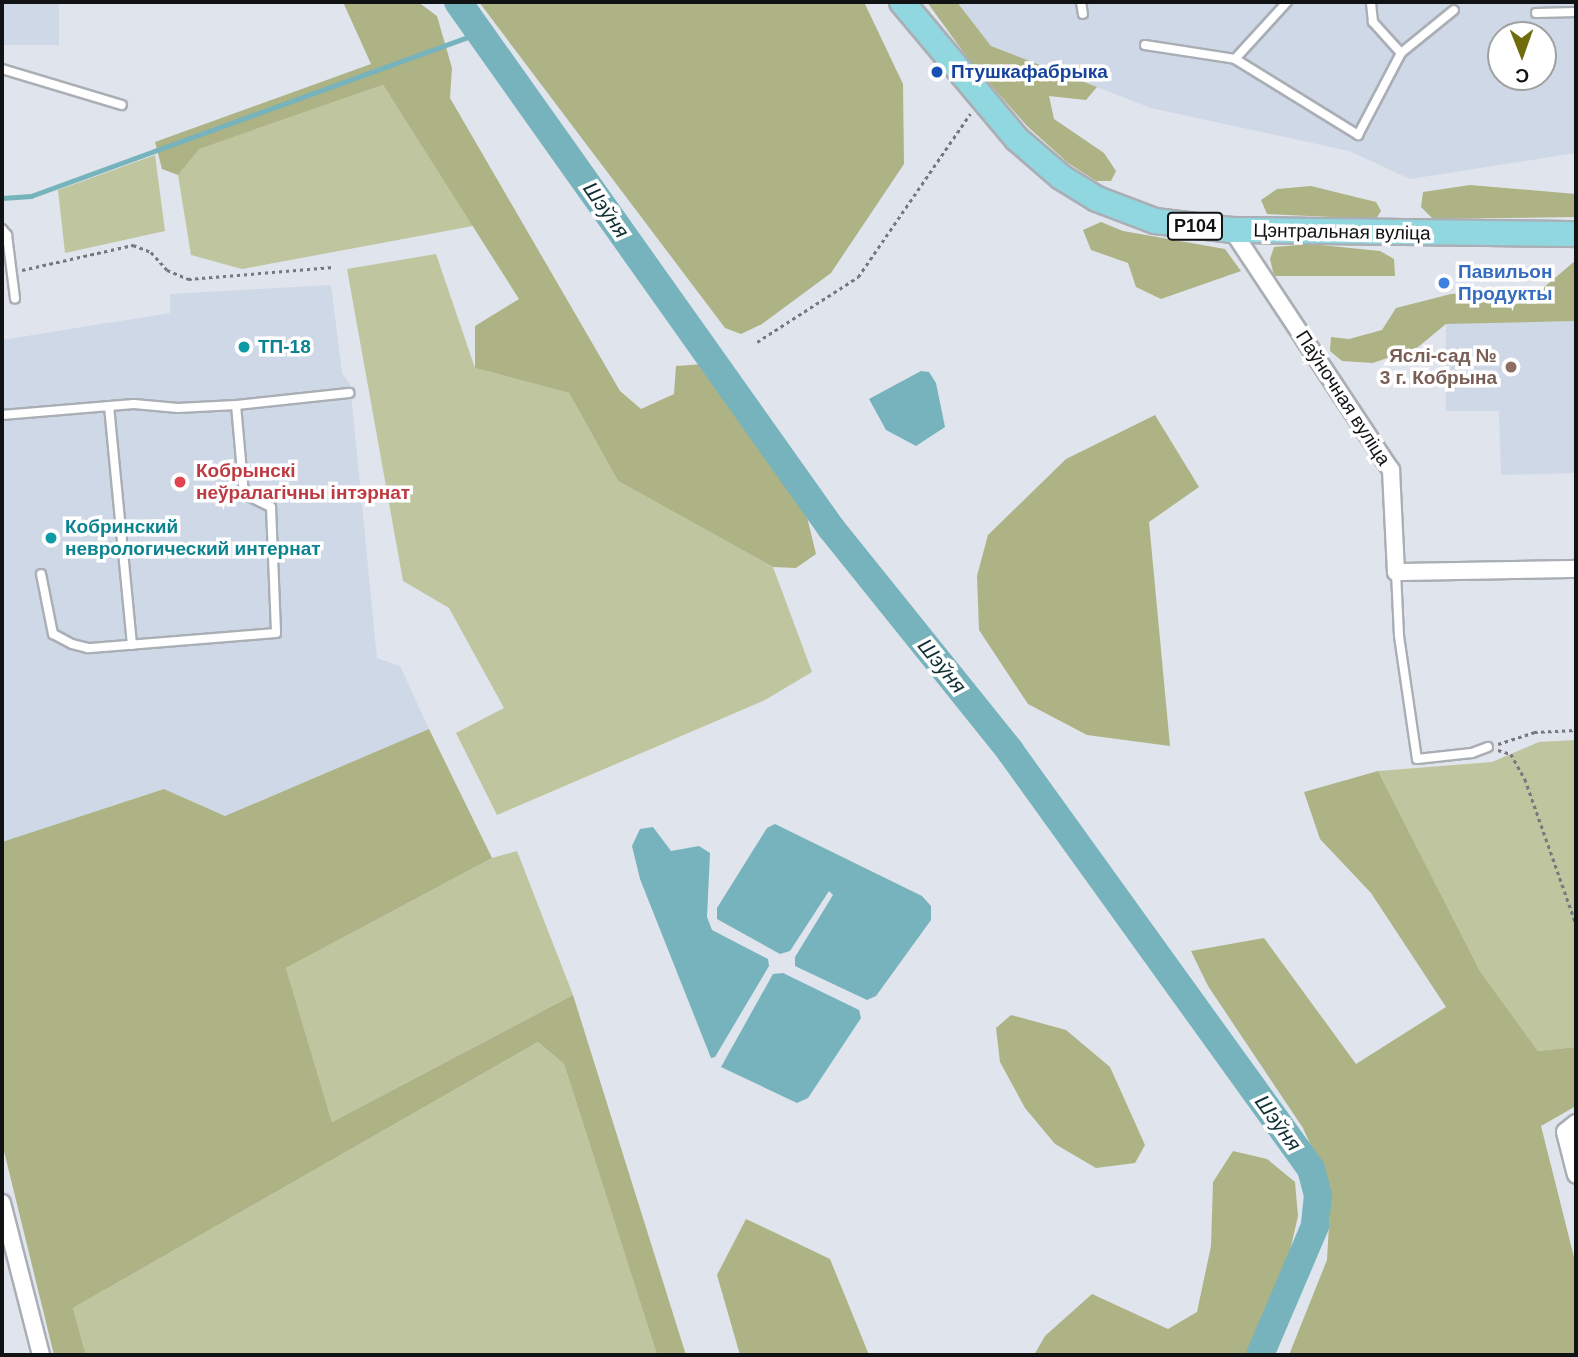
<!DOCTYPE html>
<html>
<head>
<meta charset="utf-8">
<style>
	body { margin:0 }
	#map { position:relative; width:1578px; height:1357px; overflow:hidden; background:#e0e4ec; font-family:Arial,sans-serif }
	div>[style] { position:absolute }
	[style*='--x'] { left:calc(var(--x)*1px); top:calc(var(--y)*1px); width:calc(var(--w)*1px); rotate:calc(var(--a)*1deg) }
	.built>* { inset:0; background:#cfd8e6; transform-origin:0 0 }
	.green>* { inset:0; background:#bfc59e }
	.forest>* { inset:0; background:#adb385 }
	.water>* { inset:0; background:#76b3bc }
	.stream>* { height:4.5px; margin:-2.25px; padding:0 2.25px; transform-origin:2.25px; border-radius:2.25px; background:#76b3bc }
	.river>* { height:28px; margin:-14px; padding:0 14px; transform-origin:14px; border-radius:14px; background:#76b3bc }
	.path>* { height:2.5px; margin-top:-1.25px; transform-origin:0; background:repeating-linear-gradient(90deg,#75787d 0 3.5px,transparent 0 7px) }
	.roads { filter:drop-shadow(2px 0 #aaaeb5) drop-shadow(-2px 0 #aaaeb5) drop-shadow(0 2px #aaaeb5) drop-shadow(0 -2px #aaaeb5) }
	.lane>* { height:8px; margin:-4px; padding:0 4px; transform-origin:4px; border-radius:4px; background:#fff }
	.street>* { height:16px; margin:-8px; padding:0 8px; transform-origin:8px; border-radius:8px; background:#fff }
	.primary>* { height:24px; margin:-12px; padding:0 12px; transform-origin:12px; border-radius:12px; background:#91d7e0 }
	.dots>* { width:19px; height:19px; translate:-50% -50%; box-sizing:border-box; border:4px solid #fff; border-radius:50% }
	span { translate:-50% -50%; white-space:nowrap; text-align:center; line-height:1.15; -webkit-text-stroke:7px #fff; paint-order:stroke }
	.shield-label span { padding:2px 5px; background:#fff; border:2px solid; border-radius:5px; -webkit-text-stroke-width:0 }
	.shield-label { font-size:18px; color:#101214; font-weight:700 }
	.transit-label { font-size:19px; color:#164399; font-weight:700 }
	.left { translate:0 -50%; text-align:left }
	.street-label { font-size:19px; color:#101214 }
	.shop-label { font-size:19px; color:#366cbe; font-weight:700 }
	.culture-label { font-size:19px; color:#0d838f; font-weight:700 }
	.education-label { font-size:19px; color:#785e54; font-weight:700 }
	.right { translate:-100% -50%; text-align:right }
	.health-label { font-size:19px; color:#be3a42; font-weight:700 }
	.water-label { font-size:21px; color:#102f34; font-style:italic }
	.frame { position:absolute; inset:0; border:4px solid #101214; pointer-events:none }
	.north { position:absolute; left:1487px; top:21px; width:70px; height:70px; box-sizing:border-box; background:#fff; border:2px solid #9fa0a1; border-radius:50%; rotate:179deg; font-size:19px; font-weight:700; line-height:28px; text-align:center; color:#101214 }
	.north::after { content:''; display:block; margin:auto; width:24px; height:32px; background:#706c0b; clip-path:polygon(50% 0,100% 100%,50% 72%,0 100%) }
</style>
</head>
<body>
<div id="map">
	<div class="built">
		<div style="left:2px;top:2px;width:57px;height:43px"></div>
		<div style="clip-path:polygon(evenodd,957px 2px,1576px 2px,1576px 153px,1410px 179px,1349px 151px,1151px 108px,991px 46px,957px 2px,1501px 35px,1543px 35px,1543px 77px,1501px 77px,1501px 35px)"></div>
		<div style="clip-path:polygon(331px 285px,342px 373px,350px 384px,377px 658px,400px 666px,429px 729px,225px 816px,164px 789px,2px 842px,2px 340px,170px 313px,170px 294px)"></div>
		<div style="clip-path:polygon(1576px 321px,1576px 473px,1501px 475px,1499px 411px,1446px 411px,1446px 324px)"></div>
	</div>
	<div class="green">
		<div style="clip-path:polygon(383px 85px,473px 226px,242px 269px,191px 255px,178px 175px,198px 149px)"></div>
		<div style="clip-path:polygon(155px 155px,165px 231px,65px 253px,58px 190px)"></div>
		<div style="clip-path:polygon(436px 254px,475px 368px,569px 393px,618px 481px,773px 567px,812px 672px,765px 700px,497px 815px,456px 733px,504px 708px,449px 608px,403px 581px,347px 269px)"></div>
		<div style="clip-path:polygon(1576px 740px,1576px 1047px,1538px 1051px,1480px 971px,1378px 771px,1492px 762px,1539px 742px)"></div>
		<div style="clip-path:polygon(517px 851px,573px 995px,332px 1122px,286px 968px,492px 858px)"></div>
		<div style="clip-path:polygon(538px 1042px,564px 1064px,657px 1355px,86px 1355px,73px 1308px)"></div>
	</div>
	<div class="forest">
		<div style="clip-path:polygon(343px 2px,418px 2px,437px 16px,452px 68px,450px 98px,620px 391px,641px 409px,674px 394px,676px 366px,704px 364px,807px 517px,816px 554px,796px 568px,773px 567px,618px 481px,569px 393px,475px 368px,475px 326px,519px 299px,383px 85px,199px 149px,178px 175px,162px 169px,155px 142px,371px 64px)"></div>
		<div style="clip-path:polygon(479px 2px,864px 2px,903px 84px,904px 164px,831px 273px,762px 324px,741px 334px,725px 328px)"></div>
		<div style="clip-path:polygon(927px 2px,957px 2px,991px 46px,1097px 87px,1086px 100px,1049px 96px,1054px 119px,1104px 153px,1116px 171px,1111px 181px,1096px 181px,1068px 163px,1027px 126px,972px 64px)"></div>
		<div style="clip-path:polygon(1470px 185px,1576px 194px,1576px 217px,1433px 219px,1421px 207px,1423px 192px)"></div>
		<div style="clip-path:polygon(1311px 186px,1376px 202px,1381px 211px,1376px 219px,1267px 214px,1261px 200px,1277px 189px)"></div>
		<div style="clip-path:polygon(1101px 222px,1123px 231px,1225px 249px,1241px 271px,1161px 299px,1136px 287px,1128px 263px,1091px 250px,1083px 230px)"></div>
		<div style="clip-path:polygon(1311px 244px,1380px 251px,1394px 259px,1395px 276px,1274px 276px,1270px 259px,1274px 247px)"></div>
		<div style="clip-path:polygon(1576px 260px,1576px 321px,1446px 324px,1418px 347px,1373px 363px,1342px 361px,1330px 351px,1331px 337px,1349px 339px,1382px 330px,1396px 308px,1451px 294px,1542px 289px)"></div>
		<div style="clip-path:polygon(1155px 415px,1199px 487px,1149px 522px,1170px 746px,1087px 735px,1028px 704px,979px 630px,977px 576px,988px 535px,1066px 459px)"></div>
		<div style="clip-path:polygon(429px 729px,492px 858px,286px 968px,332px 1122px,573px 995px,686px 1355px,657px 1355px,564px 1064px,538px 1042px,73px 1308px,86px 1355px,54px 1355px,2px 1143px,2px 842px,164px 789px,225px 816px)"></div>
		<div style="clip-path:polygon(1378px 771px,1480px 971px,1538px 1051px,1576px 1047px,1576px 1106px,1541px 1126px,1576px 1265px,1576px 1355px,1289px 1355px,1327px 1260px,1331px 1191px,1303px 1128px,1208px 986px,1191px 951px,1264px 938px,1356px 1064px,1446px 1007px,1371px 893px,1320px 839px,1304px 792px)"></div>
		<div style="clip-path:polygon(1011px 1015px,1066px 1030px,1110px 1067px,1145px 1145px,1135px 1163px,1096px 1168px,1055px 1144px,1025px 1108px,1000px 1062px,996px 1028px)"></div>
		<div style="clip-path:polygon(1233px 1151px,1267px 1159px,1295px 1182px,1298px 1216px,1286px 1268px,1247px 1355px,1034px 1355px,1045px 1336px,1092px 1294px,1168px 1329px,1197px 1312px,1211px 1246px,1213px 1182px)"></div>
		<div style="clip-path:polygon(746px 1219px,830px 1259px,869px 1355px,740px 1355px,717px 1275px)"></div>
	</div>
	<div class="water">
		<div style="clip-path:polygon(921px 371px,929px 372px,936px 383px,945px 427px,916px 446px,886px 430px,869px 399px)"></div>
		<div style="clip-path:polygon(775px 824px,922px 896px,931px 906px,931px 920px,876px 996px,867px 1000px,795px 966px,795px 957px,833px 895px,829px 891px,790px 951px,780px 954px,717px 919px,717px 908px,767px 828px)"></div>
		<div style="clip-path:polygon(653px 827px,671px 851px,699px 846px,710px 853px,707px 917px,712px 930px,768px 959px,769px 966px,715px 1057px,711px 1058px,640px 879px,632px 846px,640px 829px)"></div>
		<div style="clip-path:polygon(783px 973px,859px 1010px,861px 1018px,808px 1098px,797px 1103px,721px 1067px,773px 974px)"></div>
	</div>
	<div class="stream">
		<div style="--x:2;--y:198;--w:29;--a:-4"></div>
		<div style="--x:31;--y:196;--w:478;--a:-20"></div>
	</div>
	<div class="river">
		<div style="--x:458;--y:2;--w:645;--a:54.66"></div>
		<div style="--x:831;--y:528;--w:286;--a:51.2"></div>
		<div style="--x:1010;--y:751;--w:515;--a:54.24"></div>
		<div style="--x:1311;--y:1169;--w:27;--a:75"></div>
		<div style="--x:1318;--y:1195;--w:31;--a:96"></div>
		<div style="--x:1315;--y:1226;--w:140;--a:113.1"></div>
	</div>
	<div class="path">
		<div style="--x:22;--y:270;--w:114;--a:-12.7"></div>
		<div style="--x:133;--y:245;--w:19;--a:21"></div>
		<div style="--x:151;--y:252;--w:24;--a:48"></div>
		<div style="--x:167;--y:270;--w:23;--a:23"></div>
		<div style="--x:188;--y:279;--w:146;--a:-4.7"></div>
		<div style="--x:757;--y:342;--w:120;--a:-32.8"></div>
		<div style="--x:858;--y:277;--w:198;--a:-55.5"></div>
		<div style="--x:1498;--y:744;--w:38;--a:-18"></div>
		<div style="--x:1534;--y:732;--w:42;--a:-2.7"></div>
		<div style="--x:1498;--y:750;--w:14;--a:17"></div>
		<div style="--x:1511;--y:754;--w:29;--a:61"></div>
		<div style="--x:1525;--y:779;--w:154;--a:70.6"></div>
	</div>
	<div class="roads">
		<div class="lane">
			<div style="--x:1081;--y:2;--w:12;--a:81"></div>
			<div style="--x:1536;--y:13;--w:40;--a:-1.4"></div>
			<div style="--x:1145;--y:45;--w:91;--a:8.8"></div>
			<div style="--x:1235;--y:59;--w:145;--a:31.7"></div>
			<div style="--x:1358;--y:135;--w:93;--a:-62.3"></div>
			<div style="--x:1401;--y:53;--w:42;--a:-132.1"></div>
			<div style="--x:1373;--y:22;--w:20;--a:-96"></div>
			<div style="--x:1401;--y:53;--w:68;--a:-39.1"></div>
			<div style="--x:1235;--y:59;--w:77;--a:-47.6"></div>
			<div style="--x:2;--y:69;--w:125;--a:16.7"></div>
			<div style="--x:2;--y:229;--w:8;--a:50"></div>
			<div style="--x:7;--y:235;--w:64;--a:82.8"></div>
			<div style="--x:236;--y:405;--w:114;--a:-6.1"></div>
			<div style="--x:109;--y:406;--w:240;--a:84.5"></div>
			<div style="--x:2;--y:415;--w:132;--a:-4.8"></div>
			<div style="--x:134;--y:404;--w:44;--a:5.2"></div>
			<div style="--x:178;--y:408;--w:58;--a:-3"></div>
			<div style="--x:236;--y:405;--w:89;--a:84.9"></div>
			<div style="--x:244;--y:494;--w:30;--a:26"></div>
			<div style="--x:271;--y:507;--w:126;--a:87.7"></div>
			<div style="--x:276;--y:633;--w:189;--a:175.4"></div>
			<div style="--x:88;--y:648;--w:16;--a:-166"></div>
			<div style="--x:72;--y:644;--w:21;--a:-152"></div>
			<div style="--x:53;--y:634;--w:61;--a:-101.3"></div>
			<div style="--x:1396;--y:572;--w:64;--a:87.3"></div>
			<div style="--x:1399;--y:636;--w:124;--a:81.7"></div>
			<div style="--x:1417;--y:759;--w:55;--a:-6.2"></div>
			<div style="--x:1472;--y:753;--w:17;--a:-21"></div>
		</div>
		<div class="street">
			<div style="--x:1232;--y:230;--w:288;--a:56.5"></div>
			<div style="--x:1391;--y:470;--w:102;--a:87.2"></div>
			<div style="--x:1396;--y:572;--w:180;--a:-1"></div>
			<div style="--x:1576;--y:1123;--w:14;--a:141"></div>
			<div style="--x:1565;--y:1132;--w:44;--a:75.7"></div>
			<div style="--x:2;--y:1203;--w:157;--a:75.6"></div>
		</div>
		<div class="primary">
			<div style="--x:902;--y:2;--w:179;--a:50"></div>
			<div style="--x:1017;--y:139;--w:58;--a:40.8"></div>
			<div style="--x:1061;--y:177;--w:42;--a:31.4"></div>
			<div style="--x:1097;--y:199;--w:62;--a:20.8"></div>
			<div style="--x:1155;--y:221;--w:78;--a:6.7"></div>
			<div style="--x:1232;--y:230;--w:344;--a:0.7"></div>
		</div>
	</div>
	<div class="dots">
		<div style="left:937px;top:72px;background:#1a4fb4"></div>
		<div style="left:1444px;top:283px;background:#3f7fe0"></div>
		<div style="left:244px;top:347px;background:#0f9aa8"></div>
		<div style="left:1511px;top:367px;background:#8d6e63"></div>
		<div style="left:180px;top:482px;background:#e0444e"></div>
		<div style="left:51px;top:538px;background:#0f9aa8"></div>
	</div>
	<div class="shield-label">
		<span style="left:1195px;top:226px">Р104</span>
	</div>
	<div class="transit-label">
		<span class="left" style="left:951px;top:72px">Птушкафабрыка</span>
	</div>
	<div class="street-label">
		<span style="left:1342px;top:232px;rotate:1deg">Цэнтральная вуліца</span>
		<span style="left:1343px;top:398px;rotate:57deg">Паўночная вуліца</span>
	</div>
	<div class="shop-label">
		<span class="left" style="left:1458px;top:283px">Павильон<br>Продукты</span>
	</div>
	<div class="culture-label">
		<span class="left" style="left:258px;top:347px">ТП-18</span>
		<span class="left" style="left:65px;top:538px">Кобринский<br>неврологический интернат</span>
	</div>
	<div class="education-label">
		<span class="right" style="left:1497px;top:367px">Яслі-сад №<br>3 г. Кобрына</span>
	</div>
	<div class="health-label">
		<span class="left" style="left:196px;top:482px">Кобрынскі<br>неўралагічны інтэрнат</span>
	</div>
	<div class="water-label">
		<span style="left:606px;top:210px;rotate:55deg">Шэўня</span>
		<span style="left:942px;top:666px;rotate:51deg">Шэўня</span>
		<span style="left:1278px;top:1123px;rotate:54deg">Шэўня</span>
	</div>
	<div class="frame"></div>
	<div class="north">С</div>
</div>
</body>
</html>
